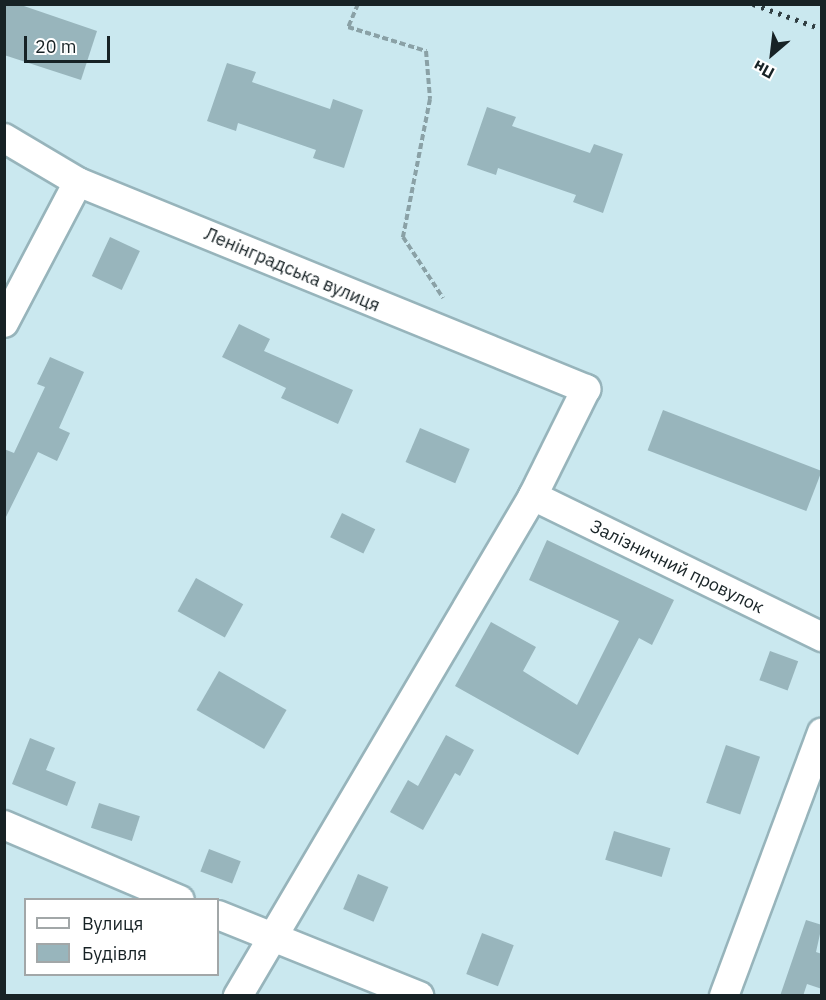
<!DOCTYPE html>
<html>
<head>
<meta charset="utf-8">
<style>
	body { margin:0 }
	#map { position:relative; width:826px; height:1000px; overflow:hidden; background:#cae8ef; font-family:"IBM Plex Sans",sans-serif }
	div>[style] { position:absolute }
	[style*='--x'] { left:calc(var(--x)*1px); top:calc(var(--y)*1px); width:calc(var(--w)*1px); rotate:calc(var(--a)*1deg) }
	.building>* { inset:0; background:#98b5bc; transform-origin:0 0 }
	.path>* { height:4px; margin-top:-2px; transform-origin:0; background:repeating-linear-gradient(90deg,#8aa1a6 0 6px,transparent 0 9px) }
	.roads { filter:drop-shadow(2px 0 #97b4bb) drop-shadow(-2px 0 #97b4bb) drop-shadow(0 2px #97b4bb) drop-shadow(0 -2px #97b4bb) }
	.street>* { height:28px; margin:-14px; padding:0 14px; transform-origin:14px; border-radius:14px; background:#fff }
	.rail>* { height:4.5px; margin-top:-2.25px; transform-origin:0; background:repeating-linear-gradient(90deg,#313f43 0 3px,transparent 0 9px) }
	span { translate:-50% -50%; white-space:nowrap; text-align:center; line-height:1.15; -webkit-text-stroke:4.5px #fff; paint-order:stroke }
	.street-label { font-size:18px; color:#172225 }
	.frame { position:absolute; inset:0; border:6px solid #172225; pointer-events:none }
	.legend { position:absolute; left:24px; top:898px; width:195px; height:78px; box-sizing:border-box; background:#fff; border:2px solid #a2a7a8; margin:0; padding:8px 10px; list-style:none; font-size:18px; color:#172225 }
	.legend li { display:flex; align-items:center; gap:12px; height:30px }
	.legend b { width:30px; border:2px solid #a2a7a8 }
	.north { position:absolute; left:742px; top:24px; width:60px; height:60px; -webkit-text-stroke:4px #fff; paint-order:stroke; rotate:208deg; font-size:16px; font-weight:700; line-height:24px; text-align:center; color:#172225 }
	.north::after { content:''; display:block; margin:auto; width:21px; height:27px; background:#172225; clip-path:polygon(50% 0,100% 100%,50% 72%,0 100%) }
	.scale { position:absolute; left:24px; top:36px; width:86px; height:27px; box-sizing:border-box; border:3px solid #172225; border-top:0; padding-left:8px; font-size:18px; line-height:21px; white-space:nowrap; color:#172225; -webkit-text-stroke:4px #fff; paint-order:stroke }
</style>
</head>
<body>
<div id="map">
	<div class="building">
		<div style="clip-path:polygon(4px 4px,18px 4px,97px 31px,81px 80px,4px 55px)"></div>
		<div style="clip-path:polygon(227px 63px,256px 72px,252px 82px,330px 109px,333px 99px,363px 110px,344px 168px,313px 158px,316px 150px,238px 123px,236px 131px,207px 121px)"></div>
		<div style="clip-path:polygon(487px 107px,516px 117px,512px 126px,590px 153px,594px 144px,623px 154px,603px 213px,573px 202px,576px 195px,498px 168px,496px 175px,467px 165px)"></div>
		<div style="left:110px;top:237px;width:33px;height:43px;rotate:25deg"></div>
		<div style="clip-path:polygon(239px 324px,270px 339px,264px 351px,353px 390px,338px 424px,281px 398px,286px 388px,222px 357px)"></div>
		<div style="clip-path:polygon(50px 357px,84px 372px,59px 428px,70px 433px,57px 461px,38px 452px,4px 521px,4px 449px,14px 453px,45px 387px,37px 384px)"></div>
		<div style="left:663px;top:410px;width:170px;height:43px;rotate:21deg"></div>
		<div style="left:420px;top:428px;width:54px;height:37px;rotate:23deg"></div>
		<div style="left:342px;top:513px;width:37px;height:27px;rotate:26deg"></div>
		<div style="clip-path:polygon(547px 540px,674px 600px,652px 645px,639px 638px,578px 755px,455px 686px,491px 622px,536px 647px,523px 671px,577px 705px,619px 621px,529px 580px)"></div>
		<div style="left:196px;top:578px;width:54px;height:38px;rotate:29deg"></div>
		<div style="left:770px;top:651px;width:30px;height:31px;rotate:20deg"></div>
		<div style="left:219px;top:671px;width:78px;height:45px;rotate:30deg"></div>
		<div style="clip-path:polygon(446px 735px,474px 750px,460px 776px,455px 773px,423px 830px,390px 812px,408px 780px,418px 786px)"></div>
		<div style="clip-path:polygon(30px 738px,55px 748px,46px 770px,76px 782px,67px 806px,12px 784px)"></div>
		<div style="left:726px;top:745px;width:36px;height:61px;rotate:19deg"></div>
		<div style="left:99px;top:803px;width:43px;height:26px;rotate:18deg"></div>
		<div style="left:614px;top:831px;width:59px;height:30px;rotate:17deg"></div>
		<div style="left:209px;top:849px;width:34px;height:24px;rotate:21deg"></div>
		<div style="left:358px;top:874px;width:33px;height:38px;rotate:23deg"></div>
		<div style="clip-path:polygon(806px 920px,822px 925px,816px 952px,822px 954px,822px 989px,807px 984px,803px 996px,780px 996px)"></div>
		<div style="left:482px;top:933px;width:34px;height:44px;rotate:21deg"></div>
	</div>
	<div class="path">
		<div style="--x:358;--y:4;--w:25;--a:113"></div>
		<div style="--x:348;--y:27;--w:82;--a:17.1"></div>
		<div style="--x:426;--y:51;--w:48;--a:85.2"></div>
		<div style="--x:430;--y:99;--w:141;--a:101.1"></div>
		<div style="--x:403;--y:237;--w:73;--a:56.7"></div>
	</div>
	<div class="roads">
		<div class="street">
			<div style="--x:4;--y:138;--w:86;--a:30.7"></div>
			<div style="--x:78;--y:182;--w:549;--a:22.17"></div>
			<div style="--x:586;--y:389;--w:119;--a:116.4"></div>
			<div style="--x:533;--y:496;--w:581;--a:120.54"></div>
			<div style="--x:4;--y:323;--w:159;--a:-62.3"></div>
			<div style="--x:533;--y:496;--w:322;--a:26"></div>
			<div style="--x:4;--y:825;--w:191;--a:23.1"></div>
			<div style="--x:218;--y:915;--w:217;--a:21.9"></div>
			<div style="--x:724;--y:996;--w:281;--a:-69.6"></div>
		</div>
	</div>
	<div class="rail">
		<div style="--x:753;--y:4;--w:73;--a:19.9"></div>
	</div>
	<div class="street-label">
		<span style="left:292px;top:270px;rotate:23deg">Ленінградська вулиця</span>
		<span style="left:677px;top:567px;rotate:26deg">Залізничний провулок</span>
	</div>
	<div class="frame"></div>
	<ul class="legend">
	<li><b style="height:8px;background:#fff"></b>Вулиця</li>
	<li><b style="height:16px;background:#98b5bc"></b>Будівля</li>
	</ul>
	<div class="north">Пн</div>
	<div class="scale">20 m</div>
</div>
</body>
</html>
